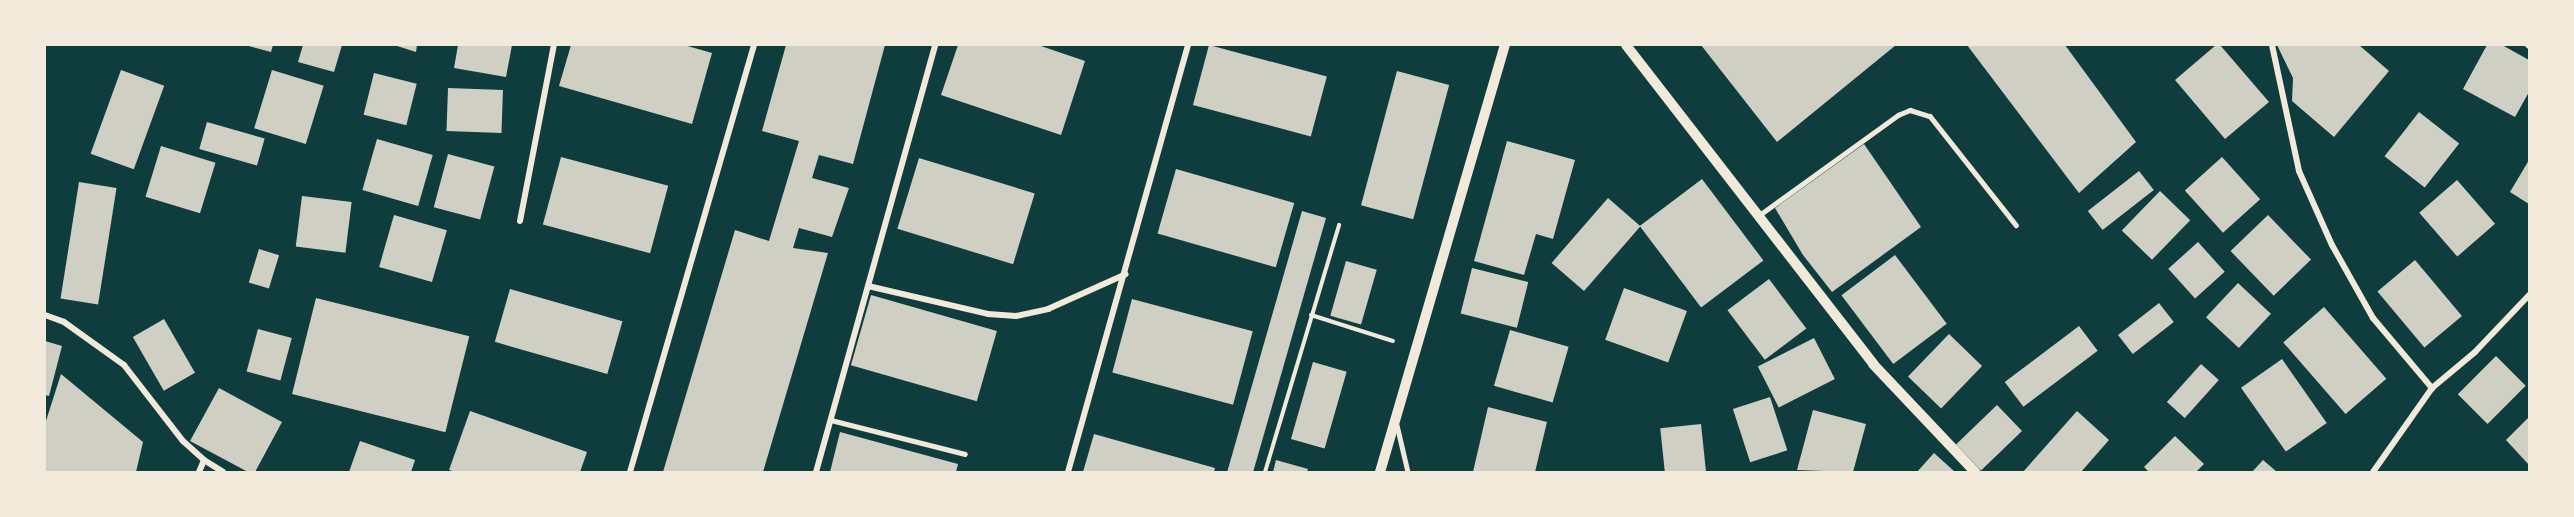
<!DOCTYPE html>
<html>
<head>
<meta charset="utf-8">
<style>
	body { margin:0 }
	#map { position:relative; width:2574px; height:517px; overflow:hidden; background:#0f3d3e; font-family:Helvetica,sans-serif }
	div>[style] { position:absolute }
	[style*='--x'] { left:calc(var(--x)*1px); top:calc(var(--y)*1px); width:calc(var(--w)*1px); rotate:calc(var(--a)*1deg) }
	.building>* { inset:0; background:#cfcfc3; transform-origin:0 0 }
	.path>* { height:4px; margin:-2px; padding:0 2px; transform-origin:2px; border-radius:2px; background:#f1e9da }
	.service>* { height:4.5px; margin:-2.25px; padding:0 2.25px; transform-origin:2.25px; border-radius:2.25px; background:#f1e9da }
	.minor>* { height:6px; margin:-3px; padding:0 3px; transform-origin:3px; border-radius:3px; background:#f1e9da }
	.tertiary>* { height:10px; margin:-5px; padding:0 5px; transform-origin:5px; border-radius:5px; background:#f1e9da }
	span { translate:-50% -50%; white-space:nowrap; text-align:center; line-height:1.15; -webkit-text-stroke:6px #f1e9da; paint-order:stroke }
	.frame { position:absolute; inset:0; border:46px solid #f1e9da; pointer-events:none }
</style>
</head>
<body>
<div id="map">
	<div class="building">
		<div style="clip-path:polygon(245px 45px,273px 45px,271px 52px)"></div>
		<div style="clip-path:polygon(303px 45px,342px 45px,334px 72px,298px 62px)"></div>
		<div style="clip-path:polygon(394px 45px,417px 45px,416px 52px)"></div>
		<div style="clip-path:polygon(458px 45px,512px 45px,506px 77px,454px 68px)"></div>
		<div style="clip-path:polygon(571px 45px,684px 45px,712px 53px,692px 124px,559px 86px)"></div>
		<div style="clip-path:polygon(786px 45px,885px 45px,853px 164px,819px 155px,812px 178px,849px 188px,832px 237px,799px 228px,793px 248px,828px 253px,763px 472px,663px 472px,735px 230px,769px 241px,799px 141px,762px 131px)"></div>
		<div style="clip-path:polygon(958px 45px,1038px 45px,1085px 61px,1061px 135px,941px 95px)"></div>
		<div style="left:1209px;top:45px;width:122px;height:62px;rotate:15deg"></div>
		<div style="clip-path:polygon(1701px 45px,1896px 45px,1777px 142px)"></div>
		<div style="clip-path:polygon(1967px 45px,2065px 45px,2136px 142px,2079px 193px)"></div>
		<div style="clip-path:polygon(2216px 45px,2220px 45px,2269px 102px,2225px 139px,2175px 80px)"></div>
		<div style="clip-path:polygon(2277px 45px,2359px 45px,2389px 71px,2334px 137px,2292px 101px,2293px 78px)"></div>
		<div style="clip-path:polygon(2487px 45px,2502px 45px,2529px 60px,2529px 92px,2515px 117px,2463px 89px)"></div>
		<div style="left:121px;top:70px;width:46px;height:89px;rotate:20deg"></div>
		<div style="left:272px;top:70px;width:54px;height:61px;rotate:17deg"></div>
		<div style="left:1397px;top:71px;width:54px;height:139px;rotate:15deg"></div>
		<div style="left:374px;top:73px;width:44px;height:43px;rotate:14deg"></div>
		<div style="left:448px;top:88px;width:55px;height:43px;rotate:2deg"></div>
		<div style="left:2419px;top:112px;width:51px;height:56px;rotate:38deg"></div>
		<div style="left:207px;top:122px;width:60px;height:28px;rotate:16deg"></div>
		<div style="left:377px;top:139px;width:58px;height:53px;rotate:16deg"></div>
		<div style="clip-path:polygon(1507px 141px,1575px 160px,1553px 239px,1536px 234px,1524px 275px,1474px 261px)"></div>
		<div style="clip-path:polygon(1864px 144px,1921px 227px,1832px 292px,1803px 255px,1775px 208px)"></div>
		<div style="left:161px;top:146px;width:57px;height:53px;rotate:17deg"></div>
		<div style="left:448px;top:154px;width:48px;height:55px;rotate:15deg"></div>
		<div style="left:561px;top:157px;width:111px;height:70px;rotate:15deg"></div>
		<div style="left:2222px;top:157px;width:57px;height:50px;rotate:48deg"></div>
		<div style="left:919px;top:158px;width:121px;height:74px;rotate:17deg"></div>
		<div style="clip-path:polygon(2529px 160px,2529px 204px,2510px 192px)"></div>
		<div style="left:1176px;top:169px;width:123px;height:67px;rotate:16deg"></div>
		<div style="left:2139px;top:171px;width:24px;height:65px;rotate:52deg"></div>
		<div style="left:1702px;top:179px;width:102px;height:78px;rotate:53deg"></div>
		<div style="left:2457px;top:180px;width:58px;height:50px;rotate:49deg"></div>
		<div style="left:79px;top:182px;width:38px;height:118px;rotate:9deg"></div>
		<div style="left:2160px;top:191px;width:42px;height:55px;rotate:44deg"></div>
		<div style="left:302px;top:196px;width:50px;height:51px;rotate:7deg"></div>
		<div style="left:1608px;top:198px;width:43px;height:86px;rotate:41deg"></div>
		<div style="left:1302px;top:211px;width:25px;height:272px;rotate:16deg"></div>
		<div style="left:394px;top:215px;width:55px;height:54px;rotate:16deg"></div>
		<div style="left:2268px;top:215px;width:62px;height:52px;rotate:46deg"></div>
		<div style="left:2198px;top:242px;width:40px;height:40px;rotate:48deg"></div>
		<div style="left:259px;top:249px;width:21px;height:35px;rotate:17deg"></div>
		<div style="left:1895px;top:255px;width:86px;height:67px;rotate:53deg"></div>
		<div style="left:2415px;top:260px;width:73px;height:49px;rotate:50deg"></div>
		<div style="left:1346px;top:261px;width:32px;height:57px;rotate:16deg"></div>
		<div style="left:1472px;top:268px;width:58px;height:47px;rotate:14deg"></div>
		<div style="left:1769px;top:279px;width:62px;height:52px;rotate:53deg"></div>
		<div style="left:2238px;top:283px;width:45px;height:47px;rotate:43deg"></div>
		<div style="left:1624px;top:288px;width:67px;height:55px;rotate:20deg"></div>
		<div style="left:510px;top:289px;width:117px;height:55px;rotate:16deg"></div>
		<div style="left:871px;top:295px;width:131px;height:73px;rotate:16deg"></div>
		<div style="left:316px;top:298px;width:158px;height:99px;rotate:14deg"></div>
		<div style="left:1132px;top:299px;width:125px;height:76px;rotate:15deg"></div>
		<div style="left:2159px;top:303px;width:24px;height:52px;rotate:52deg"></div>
		<div style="left:2324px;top:307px;width:95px;height:54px;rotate:49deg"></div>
		<div style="left:164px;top:319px;width:62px;height:36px;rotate:60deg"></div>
		<div style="left:2079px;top:326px;width:31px;height:93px;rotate:53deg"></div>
		<div style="left:258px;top:329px;width:35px;height:44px;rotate:15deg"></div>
		<div style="left:1510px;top:330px;width:61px;height:58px;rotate:16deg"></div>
		<div style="left:1949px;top:334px;width:46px;height:59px;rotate:44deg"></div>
		<div style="left:1814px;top:338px;width:46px;height:63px;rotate:63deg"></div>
		<div style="clip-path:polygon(45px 341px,62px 346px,49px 396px,45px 395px)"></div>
		<div style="left:2496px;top:356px;width:42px;height:54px;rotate:45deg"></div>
		<div style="left:2282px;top:359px;width:78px;height:50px;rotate:55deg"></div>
		<div style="left:1313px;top:362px;width:35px;height:80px;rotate:16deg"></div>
		<div style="left:2201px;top:364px;width:24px;height:51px;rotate:42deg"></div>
		<div style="clip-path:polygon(61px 374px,143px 442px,136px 472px,45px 472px,45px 424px)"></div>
		<div style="clip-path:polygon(219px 388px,282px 422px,255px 472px,248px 472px,190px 441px)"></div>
		<div style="left:1770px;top:397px;width:56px;height:39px;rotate:72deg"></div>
		<div style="left:1997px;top:405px;width:36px;height:57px;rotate:46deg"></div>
		<div style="clip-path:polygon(1488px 407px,1547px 422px,1535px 472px,1473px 472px)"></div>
		<div style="clip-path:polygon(1813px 410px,1866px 424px,1853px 472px,1797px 470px)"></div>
		<div style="clip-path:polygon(470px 411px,587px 452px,580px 472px,456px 472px,449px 470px)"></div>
		<div style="clip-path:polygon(2077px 411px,2109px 440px,2081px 472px,2023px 472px)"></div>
		<div style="clip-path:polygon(2529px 417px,2529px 465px,2506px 440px)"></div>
		<div style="left:1701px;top:424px;width:48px;height:41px;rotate:84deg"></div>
		<div style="clip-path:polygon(840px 432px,958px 464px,956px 472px,830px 472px)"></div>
		<div style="clip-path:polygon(1094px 434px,1215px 468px,1214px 472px,1083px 472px)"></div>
		<div style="clip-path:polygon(2175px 436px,2204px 464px,2196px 472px,2149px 472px,2144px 467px)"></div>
		<div style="clip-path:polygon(360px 441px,415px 460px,411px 472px,349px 472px)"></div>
		<div style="clip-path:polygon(1934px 453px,1955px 472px,1917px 472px)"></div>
		<div style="clip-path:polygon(1276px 460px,1308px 469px,1307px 472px,1273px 472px)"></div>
		<div style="clip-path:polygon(2263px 460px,2277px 472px,2252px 472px)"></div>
	</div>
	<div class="path">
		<div style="--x:1311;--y:315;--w:86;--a:17.6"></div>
		<div style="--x:1265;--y:472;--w:258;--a:-73.3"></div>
	</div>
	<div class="service">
		<div style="--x:1758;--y:216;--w:173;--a:-35.8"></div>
		<div style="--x:1898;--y:115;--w:13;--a:-23"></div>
		<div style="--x:1910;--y:110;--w:21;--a:17"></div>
		<div style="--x:1930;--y:116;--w:139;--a:51.7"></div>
		<div style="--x:831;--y:420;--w:138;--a:14.2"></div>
		<div style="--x:1397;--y:425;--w:48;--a:76.8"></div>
	</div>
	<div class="minor">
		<div style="--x:2272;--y:45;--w:129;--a:77.9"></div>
		<div style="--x:2299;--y:171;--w:81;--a:66"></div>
		<div style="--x:2332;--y:245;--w:84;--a:60.7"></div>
		<div style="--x:2373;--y:318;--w:92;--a:49.9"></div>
		<div style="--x:2528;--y:45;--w:1;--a:45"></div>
		<div style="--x:520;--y:221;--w:179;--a:-79.1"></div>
		<div style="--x:868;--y:286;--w:123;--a:13.1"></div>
		<div style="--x:988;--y:314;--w:28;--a:4"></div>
		<div style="--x:1016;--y:316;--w:33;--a:-12"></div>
		<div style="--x:1048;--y:309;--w:85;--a:-24.2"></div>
		<div style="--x:45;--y:315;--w:20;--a:20"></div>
		<div style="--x:64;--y:322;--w:74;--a:35.6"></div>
		<div style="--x:124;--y:365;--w:96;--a:52.2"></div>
		<div style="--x:183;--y:441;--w:28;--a:42"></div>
		<div style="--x:204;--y:460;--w:22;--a:32"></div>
		<div style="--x:199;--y:472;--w:13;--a:-67"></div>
		<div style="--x:630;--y:472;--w:445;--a:-73.8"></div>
		<div style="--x:816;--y:472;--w:443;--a:-74.4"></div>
		<div style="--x:1068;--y:472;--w:444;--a:-74.3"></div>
		<div style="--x:2373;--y:472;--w:103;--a:-54.9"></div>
		<div style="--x:2432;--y:388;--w:56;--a:-39.9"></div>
		<div style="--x:2475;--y:352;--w:79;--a:-46.5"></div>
	</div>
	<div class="tertiary">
		<div style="--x:1626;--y:45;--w:403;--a:52.2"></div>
		<div style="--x:1873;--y:364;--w:149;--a:46.6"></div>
		<div style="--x:1380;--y:472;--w:445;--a:-73.7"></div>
	</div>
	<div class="frame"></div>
</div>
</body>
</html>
